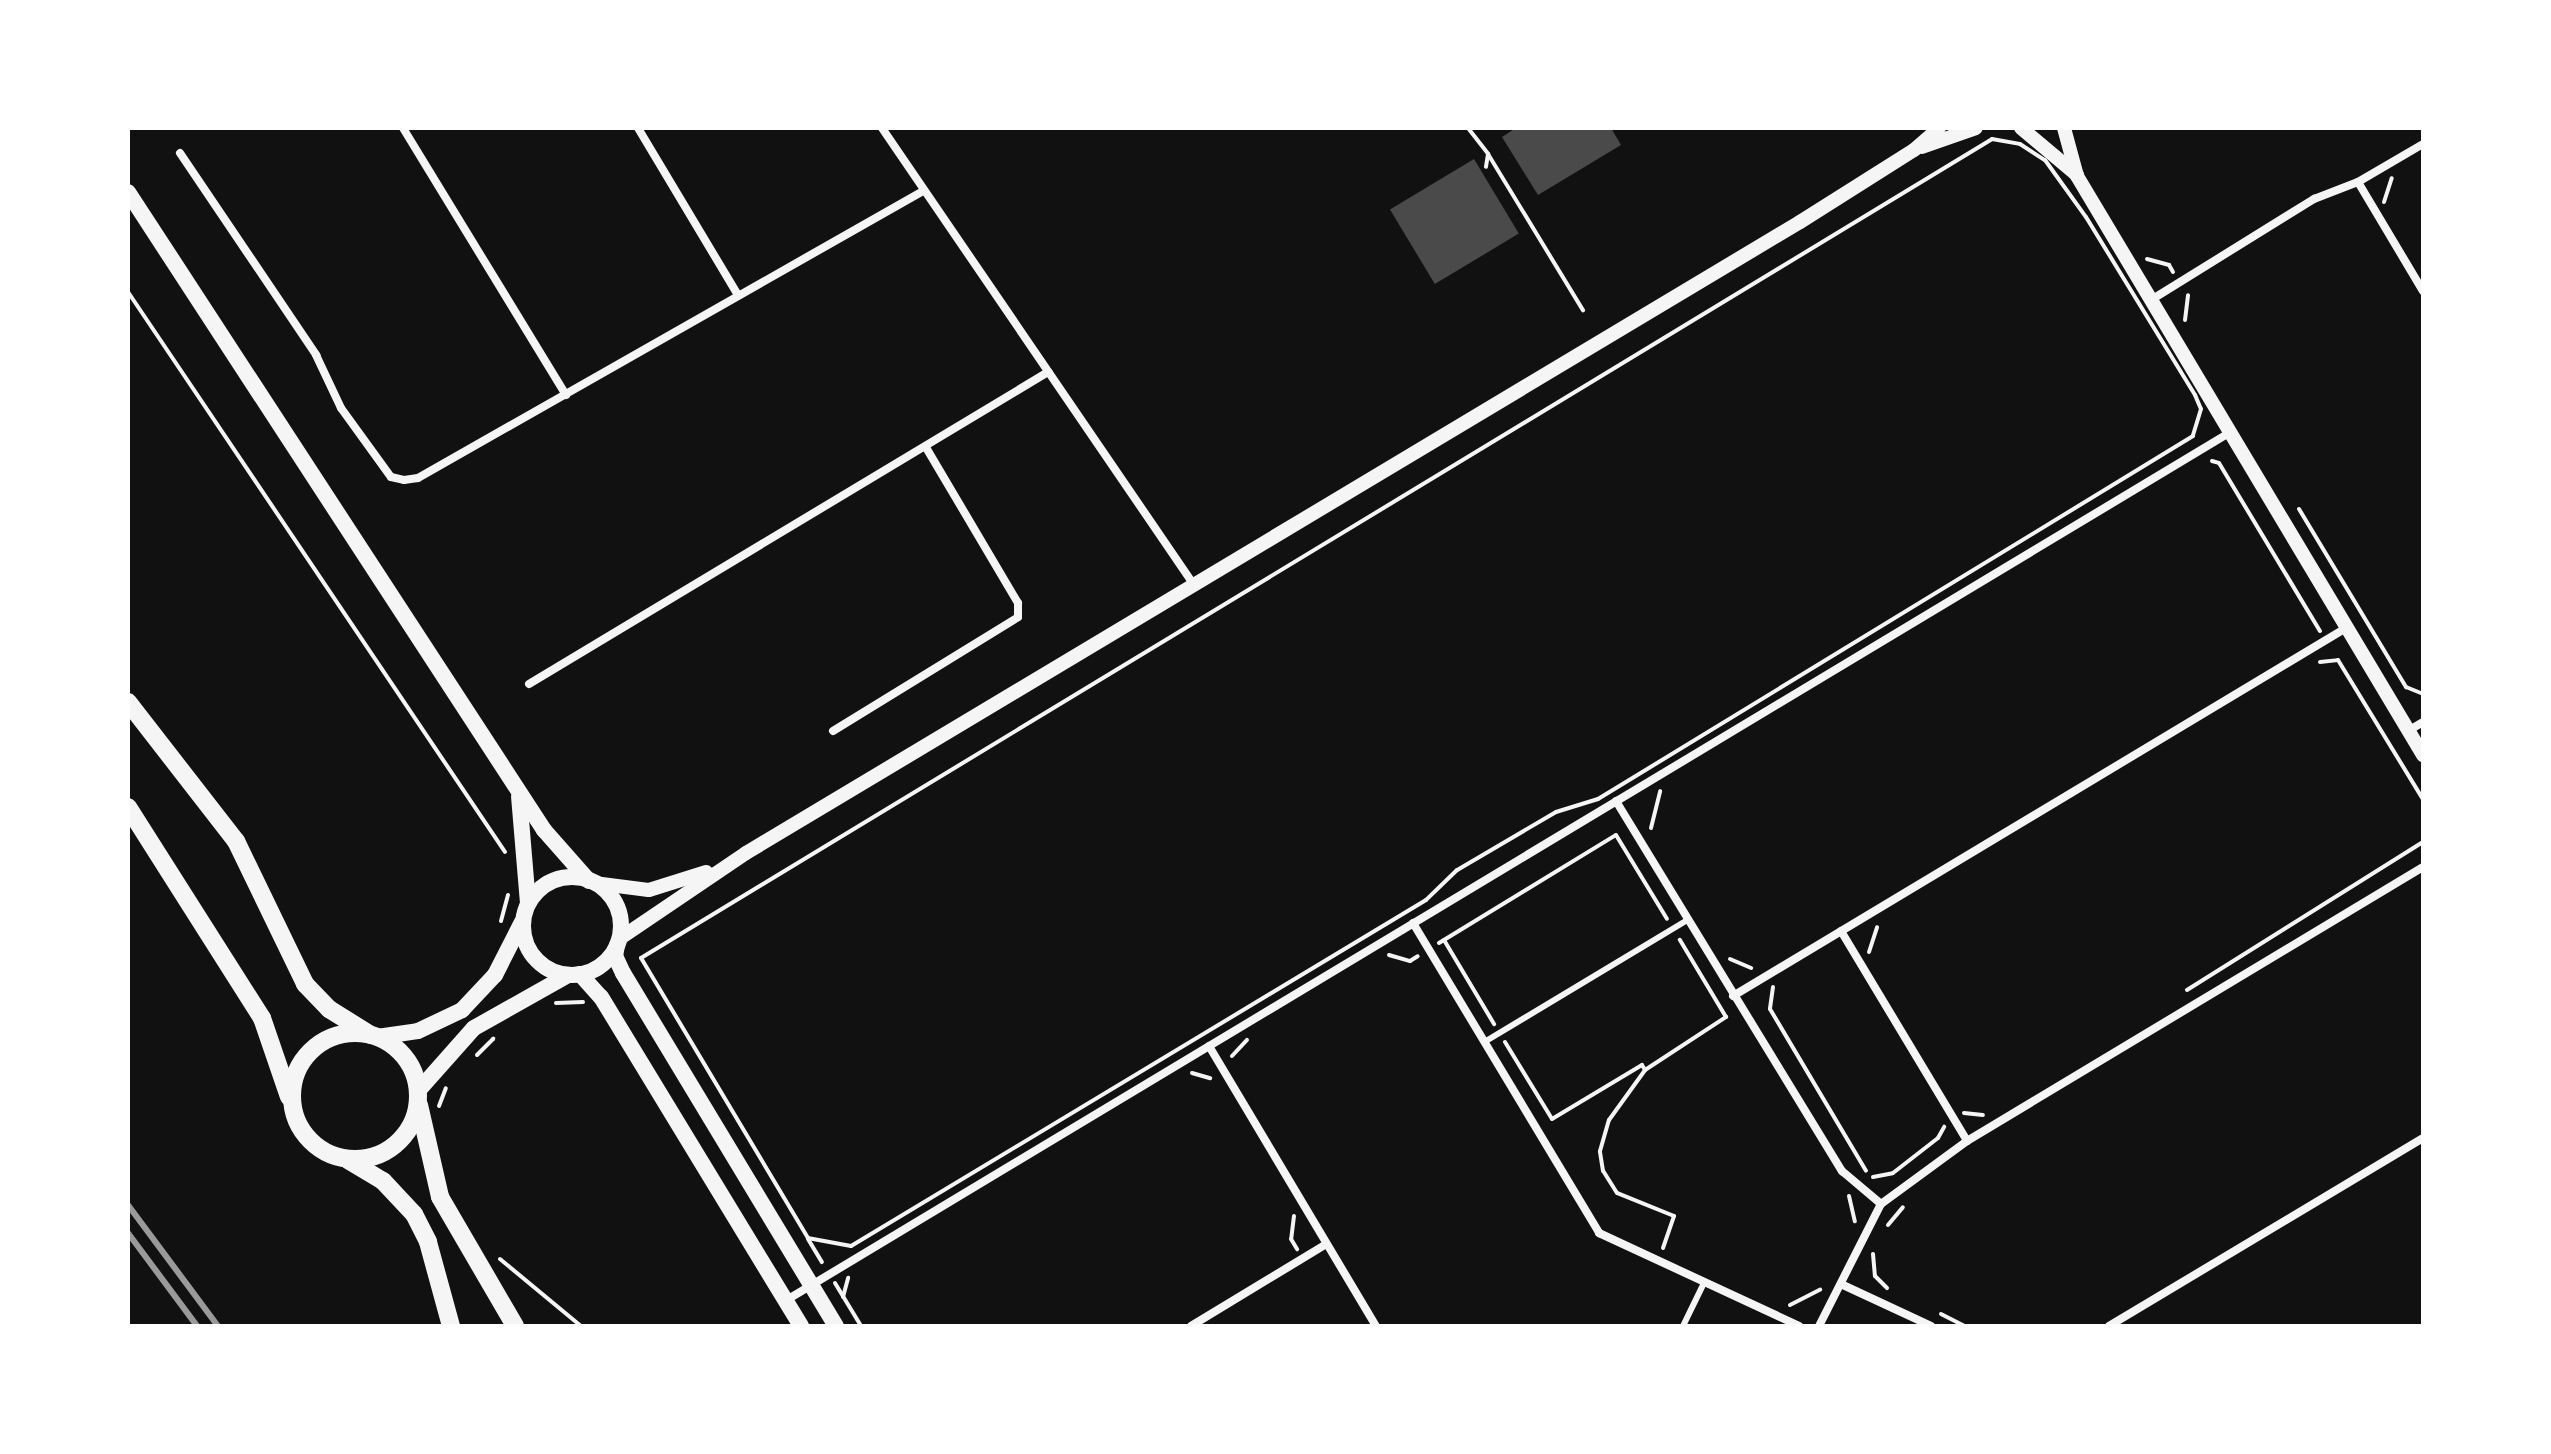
<!DOCTYPE html>
<html>
<head>
<meta charset="utf-8">
<style>
	body { margin:0 }
	#map { position:relative; width:2551px; height:1454px; overflow:hidden; background:#111; font-family:"IBM Plex Sans",sans-serif }
	div>[style] { position:absolute }
	[style*='--x'] { left:calc(var(--x)*1px); top:calc(var(--y)*1px); width:calc(var(--w)*1px); rotate:calc(var(--a)*1deg) }
	.building>* { inset:0; background:#4a4a4a; transform-origin:0 0 }
	.path>* { height:4px; margin:-2px; padding:0 2px; transform-origin:2px; border-radius:2px; background:#f5f5f5 }
	.service>* { height:6px; margin:-3px; padding:0 3px; transform-origin:3px; border-radius:3px; background:#f5f5f5 }
	.minor>* { height:8px; margin:-4px; padding:0 4px; transform-origin:4px; border-radius:4px; background:#f5f5f5 }
	.tertiary>* { height:14px; margin:-7px; padding:0 7px; transform-origin:7px; border-radius:7px; background:#f5f5f5 }
	.secondary>* { height:16px; margin:-8px; padding:0 8px; transform-origin:8px; border-radius:8px; background:#f5f5f5 }
	.secondary>.ring { margin:-8px; padding:0; box-sizing:content-box; background:none; border:16px solid #f5f5f5; border-radius:50% }
	.primary>* { height:18px; margin:-9px; padding:0 9px; transform-origin:9px; border-radius:9px; background:#f5f5f5 }
	.primary>.ring { margin:-9px; padding:0; box-sizing:content-box; background:none; border:18px solid #f5f5f5; border-radius:50% }
	.rail>* { height:6px; margin:-3px; padding:0 3px; transform-origin:3px; border-radius:3px; background:#9a9a9a }
	span { translate:-50% -50%; white-space:nowrap; text-align:center; line-height:1.15; -webkit-text-stroke:6px #fff; paint-order:stroke }
	.frame { position:absolute; inset:0; border:130px solid #fff; pointer-events:none }
</style>
</head>
<body>
<div id="map">
	<div class="building">
		<div style="clip-path:polygon(1516px 128px,1611px 128px,1621px 145px,1538px 195px,1502px 137px)"></div>
		<div style="left:1474px;top:159px;width:87px;height:98px;rotate:59deg"></div>
	</div>
	<div class="path">
		<div style="--x:1468;--y:128;--w:33;--a:52"></div>
		<div style="--x:1488;--y:154;--w:13;--a:99"></div>
		<div style="--x:1992;--y:139;--w:28;--a:10"></div>
		<div style="--x:2020;--y:144;--w:30;--a:33"></div>
		<div style="--x:2045;--y:160;--w:70;--a:54.3"></div>
		<div style="--x:2086;--y:217;--w:209;--a:58.5"></div>
		<div style="--x:2195;--y:395;--w:15;--a:67"></div>
		<div style="--x:2201;--y:409;--w:28;--a:107"></div>
		<div style="--x:2193;--y:436;--w:697;--a:148.61"></div>
		<div style="--x:1598;--y:799;--w:44;--a:162.8"></div>
		<div style="--x:1556;--y:812;--w:115;--a:149.6"></div>
		<div style="--x:1457;--y:870;--w:43;--a:135.9"></div>
		<div style="--x:1426;--y:900;--w:671;--a:148.96"></div>
		<div style="--x:851;--y:1246;--w:44;--a:-169.5"></div>
		<div style="--x:808;--y:1238;--w:326;--a:-120.8"></div>
		<div style="--x:641;--y:958;--w:1580;--a:-31.22"></div>
		<div style="--x:1488;--y:154;--w:183;--a:58.7"></div>
		<div style="--x:2384;--y:202;--w:25;--a:-72"></div>
		<div style="--x:2147;--y:259;--w:23;--a:15"></div>
		<div style="--x:2169;--y:265;--w:8;--a:60"></div>
		<div style="--x:128;--y:292;--w:675;--a:56.05"></div>
		<div style="--x:2185;--y:320;--w:25;--a:-83"></div>
		<div style="--x:2212;--y:461;--w:7;--a:16"></div>
		<div style="--x:2219;--y:463;--w:196;--a:59"></div>
		<div style="--x:2299;--y:509;--w:208;--a:59"></div>
		<div style="--x:2406;--y:687;--w:18;--a:22"></div>
		<div style="--x:2320;--y:662;--w:18;--a:-6"></div>
		<div style="--x:2338;--y:660;--w:163;--a:58.6"></div>
		<div style="--x:1651;--y:828;--w:38;--a:-76"></div>
		<div style="--x:1616;--y:835;--w:98;--a:58.7"></div>
		<div style="--x:501;--y:921;--w:27;--a:-75"></div>
		<div style="--x:1444;--y:940;--w:98;--a:59.2"></div>
		<div style="--x:1439;--y:943;--w:207;--a:-31.4"></div>
		<div style="--x:1869;--y:952;--w:26;--a:-72"></div>
		<div style="--x:1389;--y:955;--w:22;--a:16"></div>
		<div style="--x:1410;--y:961;--w:9;--a:-32"></div>
		<div style="--x:1730;--y:959;--w:23;--a:23"></div>
		<div style="--x:1773;--y:987;--w:22;--a:98"></div>
		<div style="--x:1770;--y:1009;--w:188;--a:59.3"></div>
		<div style="--x:2187;--y:990;--w:279;--a:-32.1"></div>
		<div style="--x:556;--y:1003;--w:27;--a:-2"></div>
		<div style="--x:1505;--y:1042;--w:90;--a:58.6"></div>
		<div style="--x:1552;--y:1119;--w:105;--a:-31"></div>
		<div style="--x:1642;--y:1065;--w:6;--a:59"></div>
		<div style="--x:477;--y:1055;--w:23;--a:-45"></div>
		<div style="--x:1232;--y:1056;--w:22;--a:-47"></div>
		<div style="--x:1192;--y:1073;--w:19;--a:16"></div>
		<div style="--x:439;--y:1106;--w:19;--a:-69"></div>
		<div style="--x:1964;--y:1113;--w:19;--a:6"></div>
		<div style="--x:1873;--y:1177;--w:20;--a:-11"></div>
		<div style="--x:1893;--y:1173;--w:57;--a:-37.9"></div>
		<div style="--x:1938;--y:1138;--w:13;--a:-61"></div>
		<div style="--x:1849;--y:1196;--w:26;--a:77"></div>
		<div style="--x:1294;--y:1216;--w:23;--a:97"></div>
		<div style="--x:1291;--y:1239;--w:12;--a:59"></div>
		<div style="--x:1888;--y:1225;--w:23;--a:-50"></div>
		<div style="--x:808;--y:1239;--w:27;--a:59"></div>
		<div style="--x:1663;--y:1248;--w:34;--a:-71"></div>
		<div style="--x:1674;--y:1216;--w:61;--a:-158"></div>
		<div style="--x:1617;--y:1193;--w:26;--a:-122"></div>
		<div style="--x:1603;--y:1171;--w:20;--a:-99"></div>
		<div style="--x:1600;--y:1151;--w:32;--a:-74"></div>
		<div style="--x:1609;--y:1120;--w:62;--a:-54.2"></div>
		<div style="--x:1645;--y:1070;--w:97;--a:-33.2"></div>
		<div style="--x:1726;--y:1017;--w:90;--a:-120.9"></div>
		<div style="--x:1873;--y:1254;--w:22;--a:85"></div>
		<div style="--x:1875;--y:1276;--w:17;--a:45"></div>
		<div style="--x:500;--y:1259;--w:105;--a:39.6"></div>
		<div style="--x:835;--y:1283;--w:50;--a:58.8"></div>
		<div style="--x:843;--y:1297;--w:20;--a:-75"></div>
		<div style="--x:1790;--y:1305;--w:34;--a:-27"></div>
		<div style="--x:1941;--y:1314;--w:27;--a:27"></div>
	</div>
	<div class="service">
		<div style="--x:1486;--y:1041;--w:233;--a:-31"></div>
		<div style="--x:1683;--y:1326;--w:46;--a:-64"></div>
	</div>
	<div class="minor">
		<div style="--x:403;--y:128;--w:313;--a:58.6"></div>
		<div style="--x:638;--y:128;--w:195;--a:59.1"></div>
		<div style="--x:882;--y:128;--w:553;--a:55.68"></div>
		<div style="--x:180;--y:153;--w:244;--a:56"></div>
		<div style="--x:316;--y:355;--w:59;--a:64.7"></div>
		<div style="--x:341;--y:408;--w:85;--a:54.1"></div>
		<div style="--x:391;--y:477;--w:13;--a:13"></div>
		<div style="--x:404;--y:480;--w:14;--a:-8"></div>
		<div style="--x:418;--y:478;--w:581;--a:-29.61"></div>
		<div style="--x:2358;--y:182;--w:127;--a:59.2"></div>
		<div style="--x:2151;--y:300;--w:192;--a:-31.8"></div>
		<div style="--x:2314;--y:199;--w:47;--a:-21.1"></div>
		<div style="--x:2358;--y:182;--w:75;--a:-30.3"></div>
		<div style="--x:529;--y:684;--w:606;--a:-31.01"></div>
		<div style="--x:833;--y:731;--w:217;--a:-31.6"></div>
		<div style="--x:1018;--y:617;--w:14;--a:-90"></div>
		<div style="--x:1018;--y:603;--w:182;--a:-120.6"></div>
		<div style="--x:2408;--y:731;--w:17;--a:-31"></div>
		<div style="--x:1616;--y:801;--w:434;--a:58.6"></div>
		<div style="--x:1842;--y:1171;--w:51;--a:40.2"></div>
		<div style="--x:1413;--y:923;--w:362;--a:59"></div>
		<div style="--x:1599;--y:1233;--w:221;--a:24.9"></div>
		<div style="--x:1841;--y:931;--w:245;--a:59"></div>
		<div style="--x:1733;--y:996;--w:715;--a:-30.98"></div>
		<div style="--x:1209;--y:1046;--w:326;--a:59.2"></div>
		<div style="--x:1843;--y:1285;--w:97;--a:25"></div>
		<div style="--x:785;--y:1301;--w:1685;--a:-31.01"></div>
		<div style="--x:1191;--y:1326;--w:157;--a:-31.2"></div>
		<div style="--x:1819;--y:1326;--w:137;--a:-63.1"></div>
		<div style="--x:1881;--y:1204;--w:107;--a:-36.2"></div>
		<div style="--x:1967;--y:1141;--w:532;--a:-31"></div>
		<div style="--x:2109;--y:1326;--w:366;--a:-30.9"></div>
	</div>
	<div class="tertiary">
		<div style="--x:2021;--y:128;--w:73;--a:40"></div>
		<div style="--x:2064;--y:128;--w:50;--a:74.8"></div>
		<div style="--x:2077;--y:176;--w:675;--a:59.14"></div>
		<div style="--x:1922;--y:147;--w:57;--a:-19.4"></div>
		<div style="--x:594;--y:883;--w:55;--a:7.3"></div>
		<div style="--x:649;--y:890;--w:60;--a:-17.5"></div>
		<div style="--x:619;--y:939;--w:153;--a:-34.1"></div>
		<div style="--x:746;--y:853;--w:1228;--a:-30.91"></div>
		<div style="--x:1800;--y:222;--w:135;--a:-32.3"></div>
		<div style="--x:1914;--y:150;--w:33;--a:-41"></div>
	</div>
	<div class="secondary">
		<div style="--x:128;--y:192;--w:762;--a:56.89"></div>
		<div style="--x:544;--y:830;--w:68;--a:48.6"></div>
		<div style="--x:519;--y:796;--w:108;--a:85.2"></div>
		<div class="ring" style="left:523px;top:877px;width:82px;height:82px"></div>
		<div style="--x:617;--y:945;--w:11;--a:100"></div>
		<div style="--x:615;--y:956;--w:19;--a:65"></div>
		<div style="--x:623;--y:973;--w:412;--a:58.9"></div>
		<div style="--x:580;--y:974;--w:31;--a:48"></div>
		<div style="--x:601;--y:997;--w:385;--a:58.7"></div>
		<div style="--x:377;--y:1037;--w:41;--a:-8.3"></div>
		<div style="--x:418;--y:1031;--w:49;--a:-25.5"></div>
		<div style="--x:462;--y:1010;--w:48;--a:-46.7"></div>
		<div style="--x:495;--y:975;--w:59;--a:-63"></div>
		<div style="--x:418;--y:1091;--w:84;--a:-48.4"></div>
		<div style="--x:474;--y:1028;--w:108;--a:-29.4"></div>
	</div>
	<div class="primary">
		<div style="--x:128;--y:702;--w:176;--a:52.2"></div>
		<div style="--x:236;--y:841;--w:159;--a:64.2"></div>
		<div style="--x:305;--y:984;--w:35;--a:46"></div>
		<div style="--x:329;--y:1009;--w:49;--a:31.8"></div>
		<div style="--x:128;--y:807;--w:250;--a:57.6"></div>
		<div style="--x:262;--y:1018;--w:83;--a:71.1"></div>
		<div class="ring" style="left:292px;top:1033px;width:108px;height:108px"></div>
		<div style="--x:419;--y:1105;--w:94;--a:77.1"></div>
		<div style="--x:440;--y:1197;--w:149;--a:59.8"></div>
		<div style="--x:348;--y:1160;--w:41;--a:31"></div>
		<div style="--x:383;--y:1181;--w:45;--a:46.8"></div>
		<div style="--x:414;--y:1214;--w:31;--a:63"></div>
		<div style="--x:428;--y:1242;--w:87;--a:74.7"></div>
	</div>
	<div class="rail">
		<div style="--x:128;--y:1205;--w:151;--a:53.4"></div>
		<div style="--x:128;--y:1233;--w:116;--a:53.4"></div>
	</div>
	<div class="frame"></div>
</div>
</body>
</html>
